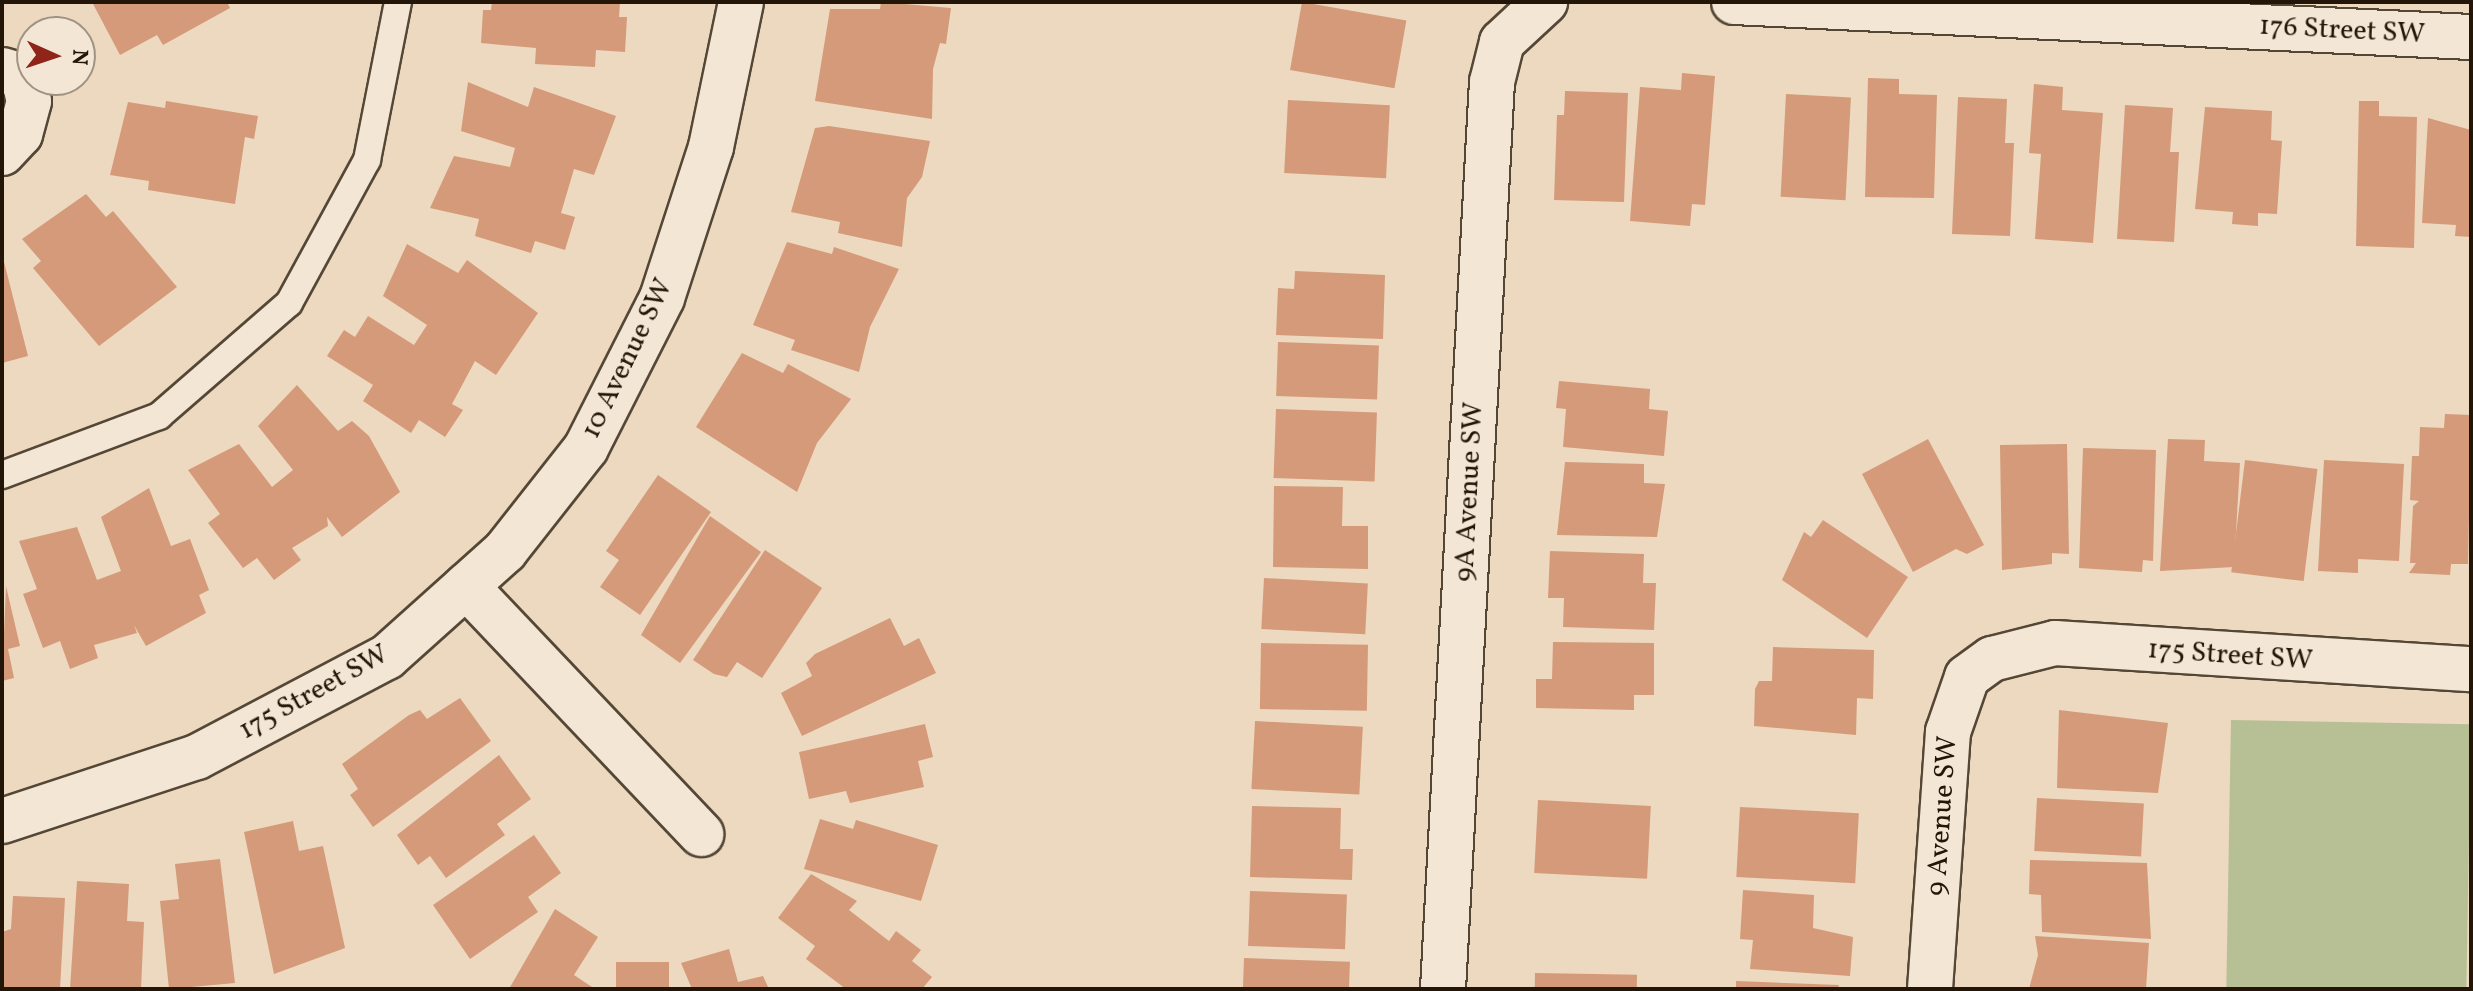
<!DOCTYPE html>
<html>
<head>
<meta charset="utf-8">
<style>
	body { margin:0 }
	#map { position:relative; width:2473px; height:991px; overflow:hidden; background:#ecd9bf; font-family:Vollkorn,serif }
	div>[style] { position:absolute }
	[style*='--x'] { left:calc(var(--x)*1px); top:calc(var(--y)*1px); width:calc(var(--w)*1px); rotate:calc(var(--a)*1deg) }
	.green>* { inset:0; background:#b6c094; transform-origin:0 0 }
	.building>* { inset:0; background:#d59a79; transform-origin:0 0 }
	.roads { filter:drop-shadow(2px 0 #554736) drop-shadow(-2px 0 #554736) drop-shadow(0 2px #554736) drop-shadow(0 -2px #554736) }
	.service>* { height:26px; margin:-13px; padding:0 13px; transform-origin:13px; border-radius:13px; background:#f3e6d5 }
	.minor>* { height:44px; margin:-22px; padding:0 22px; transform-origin:22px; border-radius:22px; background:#f3e6d5 }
	.tertiary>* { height:44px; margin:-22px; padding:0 22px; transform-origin:22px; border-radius:22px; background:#f3e6d5 }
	span { translate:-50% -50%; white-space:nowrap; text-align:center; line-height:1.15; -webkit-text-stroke:6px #f3e6d5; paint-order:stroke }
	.street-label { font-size:28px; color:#231608 }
	.frame { position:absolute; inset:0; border:4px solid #231608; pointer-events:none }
	.north { position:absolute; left:16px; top:16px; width:80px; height:80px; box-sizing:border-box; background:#f3e6d5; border:2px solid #a09383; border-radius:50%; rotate:93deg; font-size:22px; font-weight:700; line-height:32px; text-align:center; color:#231608 }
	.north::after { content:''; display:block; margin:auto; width:28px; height:36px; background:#8f2418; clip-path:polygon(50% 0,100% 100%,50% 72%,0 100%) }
</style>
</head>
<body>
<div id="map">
	<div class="green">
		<div style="left:2231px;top:720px;width:240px;height:270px;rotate:1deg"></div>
	</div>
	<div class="building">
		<div style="clip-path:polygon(92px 2px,227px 2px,230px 8px,163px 45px,157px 35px,120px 55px)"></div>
		<div style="clip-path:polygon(492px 2px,620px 2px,619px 17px,627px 17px,625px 52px,596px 50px,595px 67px,535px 64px,536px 48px,481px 43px,483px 10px,491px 10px)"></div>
		<div style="clip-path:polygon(881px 2px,951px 8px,946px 44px,940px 43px,933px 69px,932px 119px,815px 101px,830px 9px,880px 9px)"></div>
		<div style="left:1302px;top:2px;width:106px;height:69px;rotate:10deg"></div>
		<div style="clip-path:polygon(1682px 73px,1715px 76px,1705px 205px,1692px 204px,1690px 226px,1630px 221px,1640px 87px,1681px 90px)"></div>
		<div style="clip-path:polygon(1868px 78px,1899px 79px,1899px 94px,1937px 95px,1934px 198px,1865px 197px)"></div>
		<div style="clip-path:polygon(468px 82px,528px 107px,534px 87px,616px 116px,594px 175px,574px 169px,561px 213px,575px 217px,565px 250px,535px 241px,531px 253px,475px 236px,479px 219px,430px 208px,454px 156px,510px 167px,515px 148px,461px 131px)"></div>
		<div style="clip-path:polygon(2034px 84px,2063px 87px,2062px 110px,2103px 113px,2093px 243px,2035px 239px,2041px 154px,2029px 153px)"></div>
		<div style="clip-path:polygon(1565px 91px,1628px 93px,1624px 202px,1554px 200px,1557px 115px,1564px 115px)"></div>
		<div style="left:1786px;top:94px;width:65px;height:103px;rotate:3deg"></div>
		<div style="clip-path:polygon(1958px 97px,2007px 99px,2005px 143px,2014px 143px,2010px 236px,1952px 234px)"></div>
		<div style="left:1288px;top:100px;width:102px;height:73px;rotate:3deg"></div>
		<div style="clip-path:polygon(166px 101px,258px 116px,254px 139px,245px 137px,235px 204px,148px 190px,149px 181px,110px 175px,128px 102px,165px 108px)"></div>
		<div style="clip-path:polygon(2359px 101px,2379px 101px,2379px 116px,2417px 117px,2414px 248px,2356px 246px)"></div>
		<div style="clip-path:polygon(2125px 105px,2173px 108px,2170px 152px,2179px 152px,2174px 242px,2117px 239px)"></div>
		<div style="clip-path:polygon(2205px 107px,2272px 111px,2271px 140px,2282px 141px,2277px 214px,2258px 213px,2258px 226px,2232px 224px,2233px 212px,2195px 209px)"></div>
		<div style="clip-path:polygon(2428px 118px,2471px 130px,2471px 237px,2455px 236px,2456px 225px,2422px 223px)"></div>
		<div style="clip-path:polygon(829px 126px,930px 141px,922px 177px,907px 198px,902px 247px,838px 233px,840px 222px,791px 212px,815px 128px)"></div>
		<div style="clip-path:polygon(86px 194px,106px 217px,113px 211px,177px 287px,99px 346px,33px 268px,41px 261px,22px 239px)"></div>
		<div style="clip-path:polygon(787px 242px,832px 254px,834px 247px,899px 269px,870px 327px,859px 372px,791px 350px,795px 340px,753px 325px)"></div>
		<div style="clip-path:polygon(407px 244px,458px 273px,467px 260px,538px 313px,496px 375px,475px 361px,452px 404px,463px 410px,445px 437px,419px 420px,411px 433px,363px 401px,373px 385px,327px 356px,344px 330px,355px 337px,368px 316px,414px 345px,427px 325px,383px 296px)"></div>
		<div style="clip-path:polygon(2px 254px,28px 356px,2px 363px)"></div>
		<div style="clip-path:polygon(1295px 271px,1385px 275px,1383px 339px,1276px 335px,1278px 288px,1294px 289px)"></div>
		<div style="left:1278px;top:342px;width:101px;height:54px;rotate:2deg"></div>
		<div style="clip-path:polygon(742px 353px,783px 373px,788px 364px,851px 399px,817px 443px,797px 492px,696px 427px)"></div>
		<div style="clip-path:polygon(1559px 381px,1650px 389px,1649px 409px,1668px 411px,1664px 456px,1563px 447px,1566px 409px,1556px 408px)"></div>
		<div style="clip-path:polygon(297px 385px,338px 431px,352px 421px,369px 436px,400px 492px,342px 537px,327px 517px,328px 526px,292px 548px,301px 560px,274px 580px,257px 558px,243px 568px,208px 523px,220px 514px,188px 470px,239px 444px,272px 487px,293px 470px,258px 426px)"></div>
		<div style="left:1276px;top:409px;width:101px;height:69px;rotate:2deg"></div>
		<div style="clip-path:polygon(2445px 414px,2471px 415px,2468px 564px,2451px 564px,2450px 575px,2409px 573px,2416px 563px,2410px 563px,2413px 506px,2419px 501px,2410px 500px,2412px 456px,2419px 456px,2420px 427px,2444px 428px)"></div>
		<div style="clip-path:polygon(1928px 439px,1984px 545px,1967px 554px,1956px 549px,1913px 572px,1862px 474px)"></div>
		<div style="clip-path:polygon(2168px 439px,2205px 440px,2204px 461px,2240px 463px,2234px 567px,2160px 571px)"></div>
		<div style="clip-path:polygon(2067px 444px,2069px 554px,2052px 553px,2052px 564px,2002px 570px,2000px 445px)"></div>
		<div style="clip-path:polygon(2083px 448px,2156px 450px,2153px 561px,2143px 560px,2142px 572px,2079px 568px)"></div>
		<div style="left:2245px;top:460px;width:73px;height:113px;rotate:7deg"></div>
		<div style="clip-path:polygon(2324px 460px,2404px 464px,2399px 561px,2358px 559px,2358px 573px,2318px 571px)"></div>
		<div style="clip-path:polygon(1565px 462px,1644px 464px,1644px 483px,1665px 484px,1657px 537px,1557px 535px)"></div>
		<div style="clip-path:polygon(658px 475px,711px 512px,640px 615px,600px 587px,619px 560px,606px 551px)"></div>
		<div style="clip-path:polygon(1274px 486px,1343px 487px,1342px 526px,1368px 526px,1368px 569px,1273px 567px)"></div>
		<div style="clip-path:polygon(149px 488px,171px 546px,190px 539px,209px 590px,199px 595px,206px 613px,146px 646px,134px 625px,137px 633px,94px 645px,98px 658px,70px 669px,60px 641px,43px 648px,23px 594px,37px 589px,19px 541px,77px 527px,97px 580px,121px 571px,101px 517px)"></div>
		<div style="clip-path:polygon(710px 516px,761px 552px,680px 663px,641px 635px)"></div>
		<div style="clip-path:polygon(1823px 520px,1908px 577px,1867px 638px,1782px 580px,1804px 532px,1811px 537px)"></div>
		<div style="clip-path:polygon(765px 550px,822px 588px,762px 678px,737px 662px,727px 677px,714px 674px,693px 660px)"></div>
		<div style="clip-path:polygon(1550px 551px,1644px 554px,1643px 583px,1656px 583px,1654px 630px,1563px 627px,1564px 598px,1548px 598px)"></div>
		<div style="left:1264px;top:578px;width:104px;height:51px;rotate:3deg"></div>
		<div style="clip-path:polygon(6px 586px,20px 646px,8px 649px,14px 678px,2px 681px)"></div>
		<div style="clip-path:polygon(890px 618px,904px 646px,919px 638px,936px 673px,802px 736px,781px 693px,812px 676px,806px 663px,815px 654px)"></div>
		<div style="clip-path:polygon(1553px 642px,1654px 643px,1654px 695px,1634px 695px,1634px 710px,1536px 708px,1536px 679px,1552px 679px)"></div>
		<div style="left:1261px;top:643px;width:107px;height:66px;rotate:1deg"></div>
		<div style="clip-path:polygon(1773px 647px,1874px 650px,1873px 699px,1857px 698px,1856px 735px,1754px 726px,1755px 689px,1759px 681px,1772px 681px)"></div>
		<div style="clip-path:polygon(460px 698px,491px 741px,373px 827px,350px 795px,358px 789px,342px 764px,409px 715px,420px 710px,427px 719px)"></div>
		<div style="clip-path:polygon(2059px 710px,2168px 723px,2158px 793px,2057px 788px)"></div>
		<div style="left:1255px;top:721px;width:108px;height:68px;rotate:3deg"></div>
		<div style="clip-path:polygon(925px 724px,933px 757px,918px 761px,924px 787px,850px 803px,846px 791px,809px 799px,799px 752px)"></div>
		<div style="clip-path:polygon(499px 755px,531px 799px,497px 824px,505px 835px,446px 878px,430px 856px,418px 865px,397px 835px)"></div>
		<div style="left:2037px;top:798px;width:107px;height:53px;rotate:3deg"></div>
		<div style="left:1538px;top:800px;width:113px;height:73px;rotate:3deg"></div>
		<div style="clip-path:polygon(1252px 806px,1341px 808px,1340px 849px,1353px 849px,1352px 880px,1250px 877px)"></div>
		<div style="left:1740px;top:807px;width:119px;height:70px;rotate:3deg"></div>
		<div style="clip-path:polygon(820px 819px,853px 829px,856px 820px,938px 845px,921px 901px,804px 869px)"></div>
		<div style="clip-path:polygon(293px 821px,299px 851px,323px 846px,345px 948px,274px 974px,244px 832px)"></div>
		<div style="clip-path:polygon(534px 835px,561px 873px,528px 897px,538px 912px,470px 959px,433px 905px)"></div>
		<div style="clip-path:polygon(220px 859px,235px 983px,169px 989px,160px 901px,179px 899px,175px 864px)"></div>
		<div style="clip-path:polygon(2030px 860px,2147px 863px,2151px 939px,2042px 932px,2041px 895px,2029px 894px)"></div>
		<div style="clip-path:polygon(811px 874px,857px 901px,849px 910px,889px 941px,896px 931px,921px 950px,912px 961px,932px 977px,922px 989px,846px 989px,806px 959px,815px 946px,778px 918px)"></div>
		<div style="clip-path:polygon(77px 881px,129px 884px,127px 921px,144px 922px,141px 989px,70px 989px)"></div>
		<div style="clip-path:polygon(1743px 890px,1814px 895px,1813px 928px,1853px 937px,1850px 976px,1750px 969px,1753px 940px,1740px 939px)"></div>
		<div style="left:1250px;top:891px;width:97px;height:55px;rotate:2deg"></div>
		<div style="clip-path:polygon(13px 896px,65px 898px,60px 989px,2px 989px,2px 932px,11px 929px)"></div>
		<div style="clip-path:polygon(555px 909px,598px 937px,574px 975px,592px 987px,509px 989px)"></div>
		<div style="clip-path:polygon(2035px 936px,2149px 943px,2146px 989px,2029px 989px,2038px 955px)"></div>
		<div style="clip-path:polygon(729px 949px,738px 982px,763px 976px,769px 989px,692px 989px,681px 963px)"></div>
		<div style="left:1244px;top:958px;width:106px;height:31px;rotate:2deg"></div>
		<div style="left:616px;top:962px;width:53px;height:27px"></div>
		<div style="left:1535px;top:973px;width:102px;height:16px;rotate:1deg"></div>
		<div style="clip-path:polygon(1736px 981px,1839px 985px,1838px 989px,1736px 989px)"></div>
	</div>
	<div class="roads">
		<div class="service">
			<div style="--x:2;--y:475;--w:168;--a:-20.6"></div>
			<div style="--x:159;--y:416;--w:172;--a:-41"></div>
			<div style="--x:289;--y:303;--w:163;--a:-61.4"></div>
			<div style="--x:367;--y:160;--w:161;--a:-78.9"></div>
		</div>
		<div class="minor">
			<div style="--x:1734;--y:2;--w:738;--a:2.72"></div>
			<div style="--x:2;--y:70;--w:22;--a:16"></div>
			<div style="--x:23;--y:76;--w:26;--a:77"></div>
			<div style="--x:29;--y:101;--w:34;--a:105"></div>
			<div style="--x:20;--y:134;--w:26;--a:133"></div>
			<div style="--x:466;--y:586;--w:342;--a:46.5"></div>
			<div style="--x:1443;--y:989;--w:908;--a:-86.91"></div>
			<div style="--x:1492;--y:82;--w:41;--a:-76"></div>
			<div style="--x:1502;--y:42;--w:59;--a:-42.9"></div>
			<div style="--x:1930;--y:989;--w:258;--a:-86"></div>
			<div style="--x:1948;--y:732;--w:58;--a:-70.9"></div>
			<div style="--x:1967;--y:677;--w:31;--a:-36"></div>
			<div style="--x:1992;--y:659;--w:65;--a:-14.3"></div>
			<div style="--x:2055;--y:643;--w:417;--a:3.6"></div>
		</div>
		<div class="tertiary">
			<div style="--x:2;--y:821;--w:205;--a:-18.2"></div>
			<div style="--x:197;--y:757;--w:215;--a:-27.8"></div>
			<div style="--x:387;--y:657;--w:159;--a:-41.9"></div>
			<div style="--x:505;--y:551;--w:131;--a:-51.8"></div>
			<div style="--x:586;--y:448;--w:168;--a:-63.1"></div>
			<div style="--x:662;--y:298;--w:159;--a:-72"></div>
			<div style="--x:711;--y:147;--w:148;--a:-78.3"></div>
		</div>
	</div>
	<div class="street-label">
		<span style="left:2342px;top:31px;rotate:3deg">176 Street SW</span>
		<span style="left:628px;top:359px;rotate:-64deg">10 Avenue SW</span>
		<span style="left:1470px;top:492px;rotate:-87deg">9A Avenue SW</span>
		<span style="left:2230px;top:656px;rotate:4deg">175 Street SW</span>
		<span style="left:314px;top:693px;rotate:-29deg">175 Street SW</span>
		<span style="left:1943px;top:816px;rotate:-86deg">9 Avenue SW</span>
	</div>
	<div class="frame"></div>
	<div class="north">N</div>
</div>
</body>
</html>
